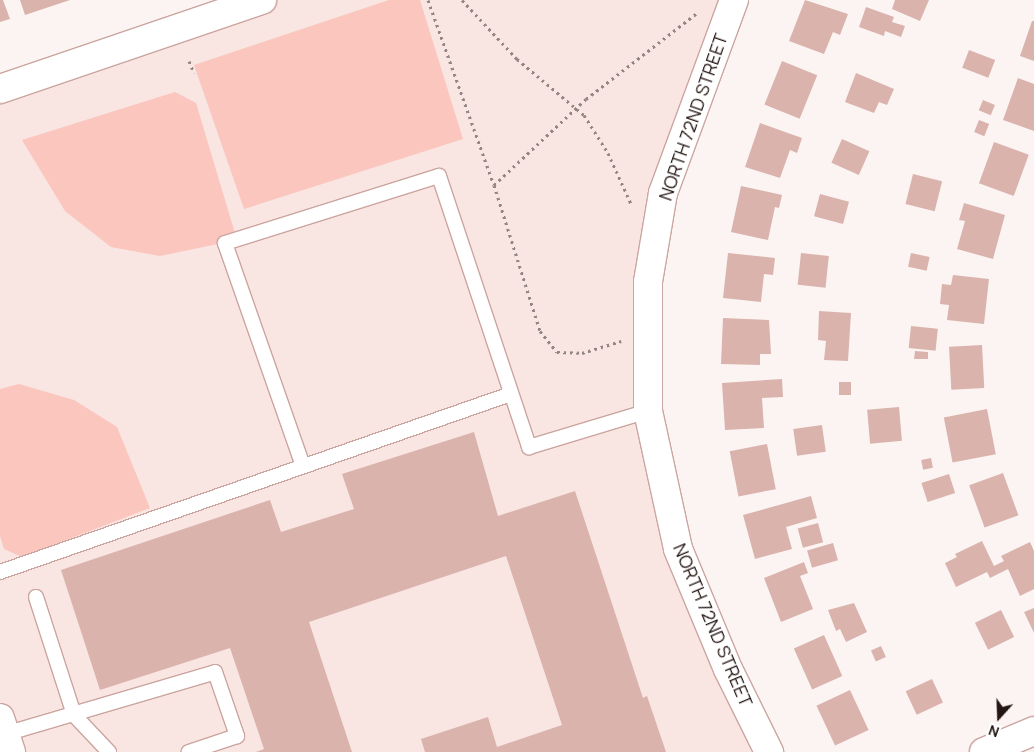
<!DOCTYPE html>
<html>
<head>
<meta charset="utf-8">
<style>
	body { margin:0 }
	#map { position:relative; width:1034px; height:752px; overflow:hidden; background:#fcf4f3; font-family:Manrope,sans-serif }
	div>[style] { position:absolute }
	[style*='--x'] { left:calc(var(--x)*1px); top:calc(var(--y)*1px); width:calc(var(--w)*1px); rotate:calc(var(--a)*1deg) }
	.built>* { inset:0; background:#f9e5e2 }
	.green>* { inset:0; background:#fac6be }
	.building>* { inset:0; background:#dab3ad; transform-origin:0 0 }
	.path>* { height:3px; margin-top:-1.5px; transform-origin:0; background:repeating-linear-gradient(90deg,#918684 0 2.5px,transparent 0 6.5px) }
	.roads { filter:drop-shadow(1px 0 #cba59f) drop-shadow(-1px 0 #cba59f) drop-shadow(0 1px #cba59f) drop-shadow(0 -1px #cba59f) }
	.service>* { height:14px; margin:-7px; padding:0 7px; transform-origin:7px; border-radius:7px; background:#fff }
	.minor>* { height:28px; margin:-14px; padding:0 14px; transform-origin:14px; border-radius:14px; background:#fff }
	span { translate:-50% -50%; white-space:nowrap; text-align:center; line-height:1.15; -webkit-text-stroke:4px #fff; paint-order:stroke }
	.street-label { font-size:18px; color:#221512 }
	.north { position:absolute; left:974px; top:692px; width:50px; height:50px; -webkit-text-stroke:4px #fff; paint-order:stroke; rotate:200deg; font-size:14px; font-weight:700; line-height:20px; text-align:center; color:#221512 }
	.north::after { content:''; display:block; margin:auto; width:18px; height:22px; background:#221512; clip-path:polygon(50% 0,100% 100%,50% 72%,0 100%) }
</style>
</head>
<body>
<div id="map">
	<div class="built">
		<div style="clip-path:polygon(262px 0,734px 0,663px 193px,648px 411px,678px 549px,769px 752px,11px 752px,0 718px,0 89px)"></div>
	</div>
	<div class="green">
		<div style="clip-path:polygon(389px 0,420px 0,463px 139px,244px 209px,194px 65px)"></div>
		<div style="clip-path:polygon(175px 92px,196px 103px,237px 240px,160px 256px,111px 247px,65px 211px,22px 140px)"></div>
		<div style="clip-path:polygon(19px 384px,74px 400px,117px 427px,150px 508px,22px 557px,4px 549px,0 536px,0 389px)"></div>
	</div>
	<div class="building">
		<div style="clip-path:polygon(0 0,3px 0,10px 19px,0 22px)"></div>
		<div style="clip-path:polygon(20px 0,70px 0,25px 15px)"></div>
		<div style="clip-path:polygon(805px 0,848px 14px,840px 35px,833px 32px,824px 54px,789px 41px)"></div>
		<div style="clip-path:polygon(895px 0,929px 0,920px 21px,892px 9px)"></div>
		<div style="clip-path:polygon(866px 7px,894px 17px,892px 22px,905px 26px,901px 37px,885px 31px,884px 36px,859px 27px)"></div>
		<div style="clip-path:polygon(1032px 21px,1034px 21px,1034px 61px,1020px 56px)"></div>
		<div style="left:969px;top:50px;width:28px;height:19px;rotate:21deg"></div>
		<div style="left:782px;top:61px;width:38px;height:47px;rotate:22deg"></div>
		<div style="clip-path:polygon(856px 73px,894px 89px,887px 105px,879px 102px,874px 113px,845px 102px)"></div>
		<div style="clip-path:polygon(1018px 78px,1034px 84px,1034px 131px,1003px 120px)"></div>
		<div style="left:983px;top:100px;width:13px;height:11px;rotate:23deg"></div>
		<div style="left:979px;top:120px;width:11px;height:13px;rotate:22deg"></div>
		<div style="clip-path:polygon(760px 123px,802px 138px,797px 153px,790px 150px,780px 178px,745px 167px)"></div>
		<div style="left:842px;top:139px;width:30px;height:26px;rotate:24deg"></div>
		<div style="left:994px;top:142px;width:37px;height:44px;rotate:20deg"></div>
		<div style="left:913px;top:174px;width:30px;height:31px;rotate:14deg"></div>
		<div style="clip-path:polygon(741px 186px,782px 195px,779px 208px,775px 207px,768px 240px,731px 232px)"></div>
		<div style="left:820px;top:194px;width:30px;height:23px;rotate:15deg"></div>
		<div style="clip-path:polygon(964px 203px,1005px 215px,993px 259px,957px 249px,965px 221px,959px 220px)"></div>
		<div style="clip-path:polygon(728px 253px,775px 258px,773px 275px,764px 274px,761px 302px,723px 298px)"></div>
		<div style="left:801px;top:253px;width:28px;height:32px;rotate:6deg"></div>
		<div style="left:911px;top:253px;width:19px;height:14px;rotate:12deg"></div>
		<div style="clip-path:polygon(953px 275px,989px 279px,984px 324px,947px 320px,949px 305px,940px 304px,942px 284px,951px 285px)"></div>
		<div style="clip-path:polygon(819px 311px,851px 313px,848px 361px,824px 360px,826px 341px,818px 340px)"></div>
		<div style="clip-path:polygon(723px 318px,769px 320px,771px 354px,760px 354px,760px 365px,721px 364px)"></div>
		<div style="left:911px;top:326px;width:27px;height:22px;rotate:6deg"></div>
		<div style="left:982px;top:345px;width:43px;height:33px;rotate:87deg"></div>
		<div style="clip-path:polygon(915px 351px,928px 352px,928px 359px,914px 359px)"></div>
		<div style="clip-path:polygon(782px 379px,783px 397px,762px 398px,764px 428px,725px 430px,722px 383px)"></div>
		<div style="left:839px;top:382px;width:12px;height:13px"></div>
		<div style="left:899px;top:407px;width:34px;height:32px;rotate:85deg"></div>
		<div style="left:987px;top:409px;width:46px;height:44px;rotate:79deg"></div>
		<div style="left:822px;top:425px;width:27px;height:29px;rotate:82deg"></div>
		<div style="clip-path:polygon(474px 432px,498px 516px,575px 491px,643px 698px,647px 696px,666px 752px,425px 752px,421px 739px,488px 717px,497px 747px,562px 725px,506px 556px,309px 622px,352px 752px,256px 752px,264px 749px,230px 648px,100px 690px,61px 570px,270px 500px,281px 532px,354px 509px,342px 474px)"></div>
		<div style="left:767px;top:444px;width:46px;height:38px;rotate:79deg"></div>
		<div style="left:931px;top:458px;width:10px;height:10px;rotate:79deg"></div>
		<div style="left:1003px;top:473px;width:45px;height:36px;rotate:70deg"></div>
		<div style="left:949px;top:474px;width:20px;height:29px;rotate:72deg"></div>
		<div style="clip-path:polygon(811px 496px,817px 518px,786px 527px,792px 549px,755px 559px,743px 515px)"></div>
		<div style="left:818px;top:523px;width:20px;height:21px;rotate:75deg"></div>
		<div style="clip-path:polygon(982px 541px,994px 566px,1004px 561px,1001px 556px,1030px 542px,1034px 551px,1034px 589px,1020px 596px,1008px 569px,990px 578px,987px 572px,956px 587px,945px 563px,957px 557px,955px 554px)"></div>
		<div style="left:833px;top:543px;width:18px;height:27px;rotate:74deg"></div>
		<div style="clip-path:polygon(804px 562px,808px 573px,800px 576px,813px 609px,781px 622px,764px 578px)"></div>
		<div style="clip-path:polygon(854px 603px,867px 632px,846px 642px,840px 629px,836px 631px,828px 610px)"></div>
		<div style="clip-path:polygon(1034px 608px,1034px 633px,1024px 612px)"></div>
		<div style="left:1001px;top:610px;width:30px;height:29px;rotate:64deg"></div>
		<div style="left:824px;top:635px;width:45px;height:33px;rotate:66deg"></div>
		<div style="left:881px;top:646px;width:12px;height:11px;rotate:66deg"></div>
		<div style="left:932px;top:679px;width:26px;height:29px;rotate:65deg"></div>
		<div style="left:850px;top:690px;width:44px;height:37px;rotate:65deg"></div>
	</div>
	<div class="path">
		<div style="--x:428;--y:0;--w:196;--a:70.4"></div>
		<div style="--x:494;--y:185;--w:153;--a:72.5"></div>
		<div style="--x:540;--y:331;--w:27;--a:51"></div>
		<div style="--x:557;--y:352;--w:25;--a:2"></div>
		<div style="--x:582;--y:353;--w:41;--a:-17.1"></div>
		<div style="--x:462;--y:0;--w:81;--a:47"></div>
		<div style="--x:517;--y:59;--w:87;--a:39.9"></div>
		<div style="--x:584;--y:115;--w:45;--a:57.7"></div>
		<div style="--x:608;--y:153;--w:58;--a:65.6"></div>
		<div style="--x:189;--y:61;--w:13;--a:67"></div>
		<div style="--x:494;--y:185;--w:126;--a:-43.1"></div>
		<div style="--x:586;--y:99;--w:140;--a:-37.8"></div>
	</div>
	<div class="roads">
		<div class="service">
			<div style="--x:303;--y:466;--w:236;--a:-109.3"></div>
			<div style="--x:225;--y:243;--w:224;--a:-17.4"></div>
			<div style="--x:439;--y:176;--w:286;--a:71.6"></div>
			<div style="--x:529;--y:447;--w:124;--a:-16.8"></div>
			<div style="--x:0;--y:572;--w:541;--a:-19.21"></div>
			<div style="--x:36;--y:597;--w:124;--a:72.1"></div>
			<div style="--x:74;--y:715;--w:51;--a:46.6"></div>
			<div style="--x:5;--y:734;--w:219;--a:-16.4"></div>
			<div style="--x:215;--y:672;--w:68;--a:71"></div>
			<div style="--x:237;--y:736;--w:51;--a:161.6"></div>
		</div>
		<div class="minor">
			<div style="--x:734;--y:0;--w:206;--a:110.2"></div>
			<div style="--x:663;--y:193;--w:90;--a:99.6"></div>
			<div style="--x:648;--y:282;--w:129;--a:90"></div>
			<div style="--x:648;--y:411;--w:141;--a:77.7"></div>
			<div style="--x:678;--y:549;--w:130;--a:67.4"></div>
			<div style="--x:728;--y:669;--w:93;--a:63.7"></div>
			<div style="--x:0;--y:89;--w:277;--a:-18.8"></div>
			<div style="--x:0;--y:718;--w:36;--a:72"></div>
			<div style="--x:984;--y:752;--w:54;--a:-22.8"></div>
		</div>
	</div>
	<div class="street-label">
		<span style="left:693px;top:117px;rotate:-71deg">NORTH 72ND STREET</span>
		<span style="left:713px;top:625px;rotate:67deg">NORTH 72ND STREET</span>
	</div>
	<div class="north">N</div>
</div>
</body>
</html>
